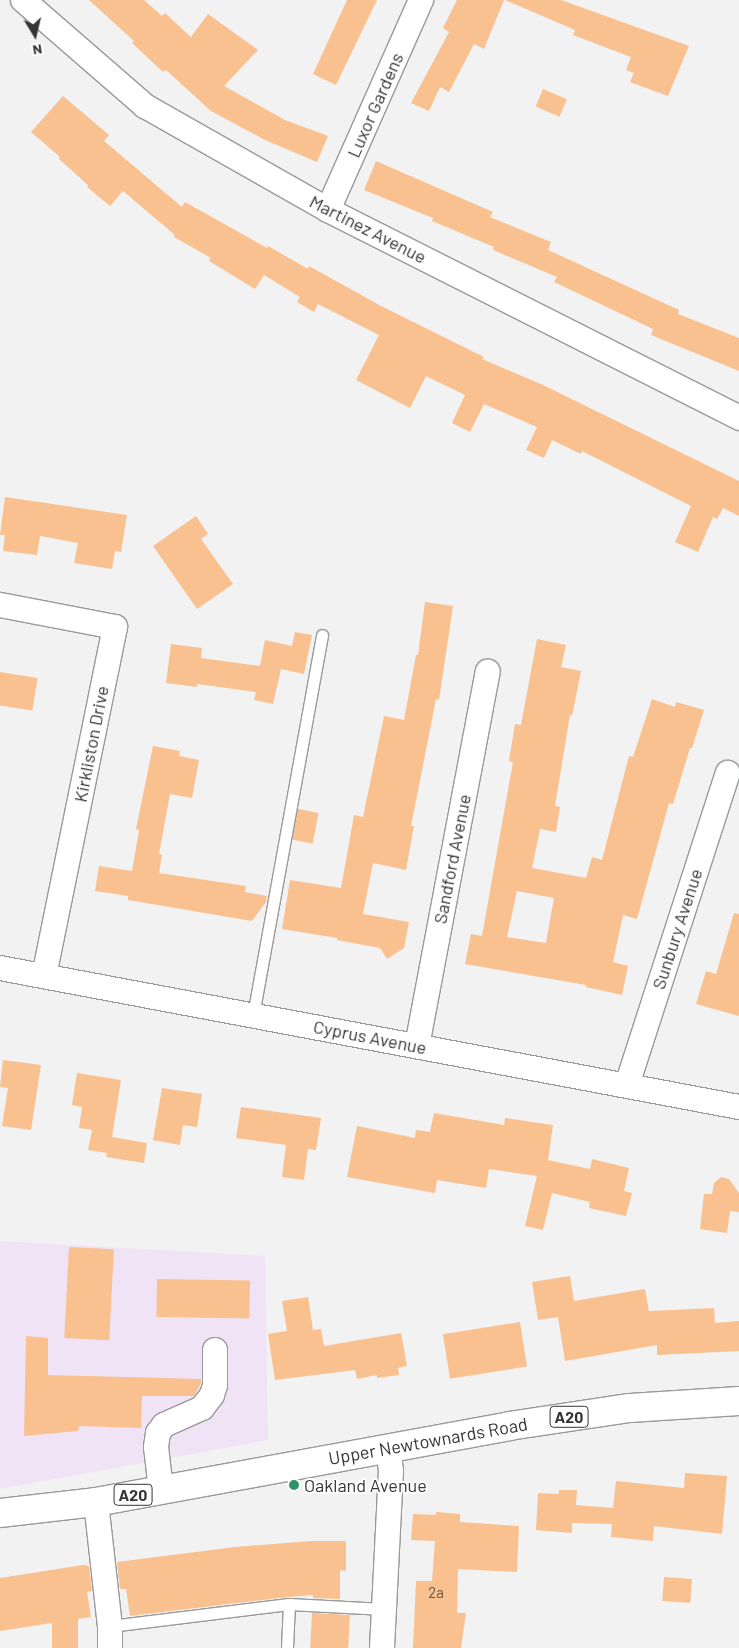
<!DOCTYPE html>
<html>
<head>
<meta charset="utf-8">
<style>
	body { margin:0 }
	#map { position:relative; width:739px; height:1648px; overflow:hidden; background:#f2f2f3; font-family:Barlow,sans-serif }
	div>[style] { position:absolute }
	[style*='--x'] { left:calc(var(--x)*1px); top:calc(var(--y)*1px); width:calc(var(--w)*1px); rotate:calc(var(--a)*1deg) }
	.commercial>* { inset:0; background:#f1e3f6 }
	.building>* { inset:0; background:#f9c190; transform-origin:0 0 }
	.roads { filter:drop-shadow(1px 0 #98999a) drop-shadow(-1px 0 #98999a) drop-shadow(0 1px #98999a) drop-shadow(0 -1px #98999a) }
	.lane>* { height:11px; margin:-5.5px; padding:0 5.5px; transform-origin:5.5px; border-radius:5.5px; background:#fff }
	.street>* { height:24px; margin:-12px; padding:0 12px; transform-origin:12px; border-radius:12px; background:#fff }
	.primary>* { height:28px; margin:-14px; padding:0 14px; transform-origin:14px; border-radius:14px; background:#fff }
	.dots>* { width:14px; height:14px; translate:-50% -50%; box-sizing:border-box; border:2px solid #fff; border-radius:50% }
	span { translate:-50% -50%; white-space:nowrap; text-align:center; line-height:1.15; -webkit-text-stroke:4px #fff; paint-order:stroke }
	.number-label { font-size:15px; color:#66584c }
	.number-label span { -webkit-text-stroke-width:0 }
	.shield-label span { padding:1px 4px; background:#fff; border:1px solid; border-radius:4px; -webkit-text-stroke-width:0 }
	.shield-label { font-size:16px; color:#353536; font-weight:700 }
	.street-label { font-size:18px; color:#353536 }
	.poi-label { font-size:18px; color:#353536 }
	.left { translate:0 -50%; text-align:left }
	.north { position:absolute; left:10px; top:10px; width:50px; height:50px; -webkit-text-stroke:4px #fff; paint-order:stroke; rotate:171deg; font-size:14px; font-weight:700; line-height:20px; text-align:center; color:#353536 }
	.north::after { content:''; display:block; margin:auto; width:18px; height:22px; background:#353536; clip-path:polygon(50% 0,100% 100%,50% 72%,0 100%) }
</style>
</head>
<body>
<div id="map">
	<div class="commercial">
		<div style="clip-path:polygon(0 1241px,265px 1256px,268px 1440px,0 1489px)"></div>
	</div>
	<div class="building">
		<div style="clip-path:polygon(89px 0,144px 0,162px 16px,165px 13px,191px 37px,208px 14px,258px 50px,224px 86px,285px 120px,328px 136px,317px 162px,265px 140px,211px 111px,166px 70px,163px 72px,148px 58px,132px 43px,134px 41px)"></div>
		<div style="clip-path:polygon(347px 0,377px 0,336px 85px,313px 74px)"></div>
		<div style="clip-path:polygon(457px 0,504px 0,484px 49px,474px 44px,449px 92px,440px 87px,429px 111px,411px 103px,449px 32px,443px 28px)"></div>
		<div style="clip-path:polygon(505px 0,561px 0,689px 46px,668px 96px,630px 82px,634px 73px,626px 70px,631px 57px,573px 35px,575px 30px)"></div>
		<div style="left:543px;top:89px;width:26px;height:19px;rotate:23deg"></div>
		<div style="clip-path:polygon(63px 96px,109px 135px,104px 141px,182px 207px,185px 202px,267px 248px,268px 246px,308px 269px,309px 266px,381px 306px,484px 357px,482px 359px,543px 385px,739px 481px,739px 516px,723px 508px,717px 519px,713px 517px,698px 552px,675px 542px,691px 506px,582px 451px,581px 454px,552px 440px,544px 458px,526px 450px,537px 427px,484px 404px,470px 432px,452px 423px,465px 395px,426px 376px,410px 408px,356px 380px,379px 335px,318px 304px,314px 312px,297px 302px,300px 297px,264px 275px,255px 289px,209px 261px,211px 258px,174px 237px,175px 235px,123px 191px,110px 206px,87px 187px,88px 185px,59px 159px,60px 157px,31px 132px)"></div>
		<div style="clip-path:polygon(376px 161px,493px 212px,490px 217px,551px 242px,548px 250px,679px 310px,678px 314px,739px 338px,739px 371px,651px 335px,653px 329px,554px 282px,557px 277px,493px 250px,494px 247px,432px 221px,433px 218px,364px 190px)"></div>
		<div style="clip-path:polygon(5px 497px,127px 515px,121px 552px,115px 551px,112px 569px,74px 563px,78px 543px,40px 536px,37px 555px,3px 551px,5px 535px,0 535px)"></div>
		<div style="clip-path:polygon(196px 516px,208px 534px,201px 539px,233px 584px,197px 609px,153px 546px)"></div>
		<div style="clip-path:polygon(425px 602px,453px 606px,439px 700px,436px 699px,411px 826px,414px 826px,406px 870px,373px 863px,363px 914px,409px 922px,404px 948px,387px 959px,380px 948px,337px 940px,337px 938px,282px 929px,290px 880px,341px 888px,354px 815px,363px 817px,384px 716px,404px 720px,416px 655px,418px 655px)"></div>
		<div style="clip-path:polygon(295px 632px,312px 635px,304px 674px,281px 669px,273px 704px,254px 700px,256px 692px,197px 684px,197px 687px,166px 683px,171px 644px,202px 648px,201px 658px,260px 666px,265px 640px,292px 646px)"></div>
		<div style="clip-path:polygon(evenodd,537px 639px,566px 645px,561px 667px,581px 671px,572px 716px,570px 715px,555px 806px,560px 807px,556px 832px,540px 829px,532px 868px,586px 878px,592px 857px,602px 860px,629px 756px,633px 757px,652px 699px,675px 707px,676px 702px,704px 710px,692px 748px,690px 748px,673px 804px,669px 803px,637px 919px,623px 915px,613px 962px,628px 966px,622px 995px,586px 987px,586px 985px,465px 964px,471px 934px,482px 936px,513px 762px,509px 761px,515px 724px,521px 725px,537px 639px,517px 891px,554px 898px,546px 943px,507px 937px,517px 891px)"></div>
		<div style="left:0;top:672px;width:38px;height:33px;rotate:9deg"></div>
		<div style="clip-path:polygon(153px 746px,180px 751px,179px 756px,199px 760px,192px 798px,170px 794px,159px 854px,162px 855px,159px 873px,246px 886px,245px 892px,267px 896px,266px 902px,252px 921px,128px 900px,128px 896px,95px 891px,99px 866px,132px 871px,139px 830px,136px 829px)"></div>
		<div style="left:298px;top:809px;width:21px;height:31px;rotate:11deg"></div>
		<div style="clip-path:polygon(734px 913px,739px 914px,739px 1016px,696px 1004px,706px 971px,716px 974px)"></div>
		<div style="clip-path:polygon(3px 1060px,41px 1065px,31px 1130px,2px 1126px,8px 1088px,0 1087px)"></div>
		<div style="clip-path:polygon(77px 1073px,121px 1080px,112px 1137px,147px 1143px,144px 1163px,106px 1157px,107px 1153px,88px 1150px,92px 1130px,79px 1128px,82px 1107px,72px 1105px)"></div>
		<div style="clip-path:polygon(162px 1088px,202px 1094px,197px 1127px,183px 1125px,180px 1145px,153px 1140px)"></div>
		<div style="clip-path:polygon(241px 1107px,321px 1118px,316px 1150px,308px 1149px,304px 1180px,282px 1177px,286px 1145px,236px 1138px)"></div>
		<div style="clip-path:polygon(434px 1113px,504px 1125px,505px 1118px,553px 1125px,548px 1160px,590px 1169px,592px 1159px,629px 1168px,624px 1191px,632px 1193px,626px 1216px,589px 1208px,590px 1202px,552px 1193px,543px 1230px,525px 1226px,537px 1176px,489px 1169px,486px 1188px,437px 1180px,435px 1193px,347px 1177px,357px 1126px,415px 1138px,416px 1130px,430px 1132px)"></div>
		<div style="clip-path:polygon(721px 1177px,729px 1179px,739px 1193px,739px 1212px,730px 1211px,727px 1233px,700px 1229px,704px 1194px,712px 1194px,714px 1183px)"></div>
		<div style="left:69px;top:1247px;width:45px;height:91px;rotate:3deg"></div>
		<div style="clip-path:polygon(570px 1276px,574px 1301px,645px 1289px,649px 1311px,714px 1308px,715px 1323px,739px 1321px,739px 1351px,657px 1355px,657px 1345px,565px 1361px,558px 1317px,538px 1320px,532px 1282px)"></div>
		<div style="left:157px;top:1279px;width:93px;height:38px;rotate:1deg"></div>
		<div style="clip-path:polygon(308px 1297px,313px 1330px,321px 1329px,324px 1346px,401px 1333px,407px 1366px,398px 1368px,399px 1375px,377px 1378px,377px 1375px,357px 1379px,355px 1370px,275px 1380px,268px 1334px,287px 1331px,282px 1301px)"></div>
		<div style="left:520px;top:1322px;width:45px;height:78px;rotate:81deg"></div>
		<div style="clip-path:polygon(26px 1336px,48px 1338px,48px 1375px,201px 1379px,201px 1383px,194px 1396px,142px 1396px,141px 1428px,79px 1426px,78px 1431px,24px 1436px)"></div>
		<div style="clip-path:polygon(685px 1473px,727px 1476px,722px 1534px,654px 1526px,653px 1541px,611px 1537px,612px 1524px,572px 1523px,572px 1533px,536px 1530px,538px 1493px,559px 1494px,559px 1490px,577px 1490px,576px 1505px,613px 1508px,616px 1481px,684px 1488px)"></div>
		<div style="clip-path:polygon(436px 1512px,460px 1514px,460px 1522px,519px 1526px,517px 1572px,458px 1569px,457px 1613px,466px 1613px,461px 1648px,413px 1648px,416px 1581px,432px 1581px,435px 1541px,411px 1540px,413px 1514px,436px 1515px)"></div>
		<div style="clip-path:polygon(311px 1541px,346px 1541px,346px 1571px,340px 1570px,340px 1599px,313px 1598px,313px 1595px,288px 1597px,130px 1616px,126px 1589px,120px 1589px,117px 1562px,235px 1547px)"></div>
		<div style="clip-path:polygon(83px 1565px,89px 1566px,92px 1591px,87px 1592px,91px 1617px,78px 1619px,78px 1648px,52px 1648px,52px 1623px,0 1631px,0 1578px)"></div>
		<div style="left:664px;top:1577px;width:28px;height:24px;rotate:4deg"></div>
		<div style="left:312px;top:1613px;width:38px;height:35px;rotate:3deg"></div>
	</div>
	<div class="roads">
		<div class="lane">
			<div style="--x:253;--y:1015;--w:386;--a:-79.7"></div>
			<div style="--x:110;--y:1626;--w:180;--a:-7"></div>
			<div style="--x:289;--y:1604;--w:95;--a:3"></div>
			<div style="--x:287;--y:1648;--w:44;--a:-87.4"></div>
		</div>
		<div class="street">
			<div style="--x:23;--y:0;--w:162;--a:41"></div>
			<div style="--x:145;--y:106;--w:210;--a:29.6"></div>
			<div style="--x:328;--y:210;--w:461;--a:26.8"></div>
			<div style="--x:328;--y:210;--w:230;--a:-66.1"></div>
			<div style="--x:0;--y:605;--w:117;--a:10.8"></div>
			<div style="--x:115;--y:627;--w:356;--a:101.5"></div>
			<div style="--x:0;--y:968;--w:752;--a:10.65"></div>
			<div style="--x:417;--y:1046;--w:381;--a:-79.3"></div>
			<div style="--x:627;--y:1085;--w:328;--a:-72.1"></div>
			<div style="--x:161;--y:1490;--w:43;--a:-96.6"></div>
			<div style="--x:156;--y:1447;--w:14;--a:-82"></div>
			<div style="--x:158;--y:1433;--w:10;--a:-53"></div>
			<div style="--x:164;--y:1425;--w:42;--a:-24.1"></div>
			<div style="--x:202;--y:1408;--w:16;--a:-52"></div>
			<div style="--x:212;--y:1395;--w:10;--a:-73"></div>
			<div style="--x:215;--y:1385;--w:35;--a:-90"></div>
			<div style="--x:96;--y:1502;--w:125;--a:83.6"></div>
			<div style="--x:110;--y:1626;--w:22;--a:90"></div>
			<div style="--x:382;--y:1648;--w:177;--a:-87.1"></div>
			<div style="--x:391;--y:1471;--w:23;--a:-97"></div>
		</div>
		<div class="primary">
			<div style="--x:0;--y:1513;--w:97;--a:-6.5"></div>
			<div style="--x:96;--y:1502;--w:420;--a:-10.4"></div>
			<div style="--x:509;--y:1426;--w:122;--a:-8.5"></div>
			<div style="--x:630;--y:1408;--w:109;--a:-3.7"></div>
		</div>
	</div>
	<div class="dots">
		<div style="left:294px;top:1485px;background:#2d916c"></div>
	</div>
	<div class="number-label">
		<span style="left:436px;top:1593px">2a</span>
	</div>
	<div class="shield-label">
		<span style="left:569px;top:1417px">A20</span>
		<span style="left:133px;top:1495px">A20</span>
	</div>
	<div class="street-label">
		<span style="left:375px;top:105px;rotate:-66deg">Luxor Gardens</span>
		<span style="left:368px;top:229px;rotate:27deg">Martinez Avenue</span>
		<span style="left:91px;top:744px;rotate:-79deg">Kirkliston Drive</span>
		<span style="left:452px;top:859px;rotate:-79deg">Sandford Avenue</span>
		<span style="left:677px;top:929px;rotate:-72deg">Sunbury Avenue</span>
		<span style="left:370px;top:1037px;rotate:11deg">Cyprus Avenue</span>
		<span style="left:428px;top:1441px;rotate:-10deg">Upper Newtownards Road</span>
	</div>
	<div class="poi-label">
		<span class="left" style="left:304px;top:1485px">Oakland Avenue</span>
	</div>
	<div class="north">N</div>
</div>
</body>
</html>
